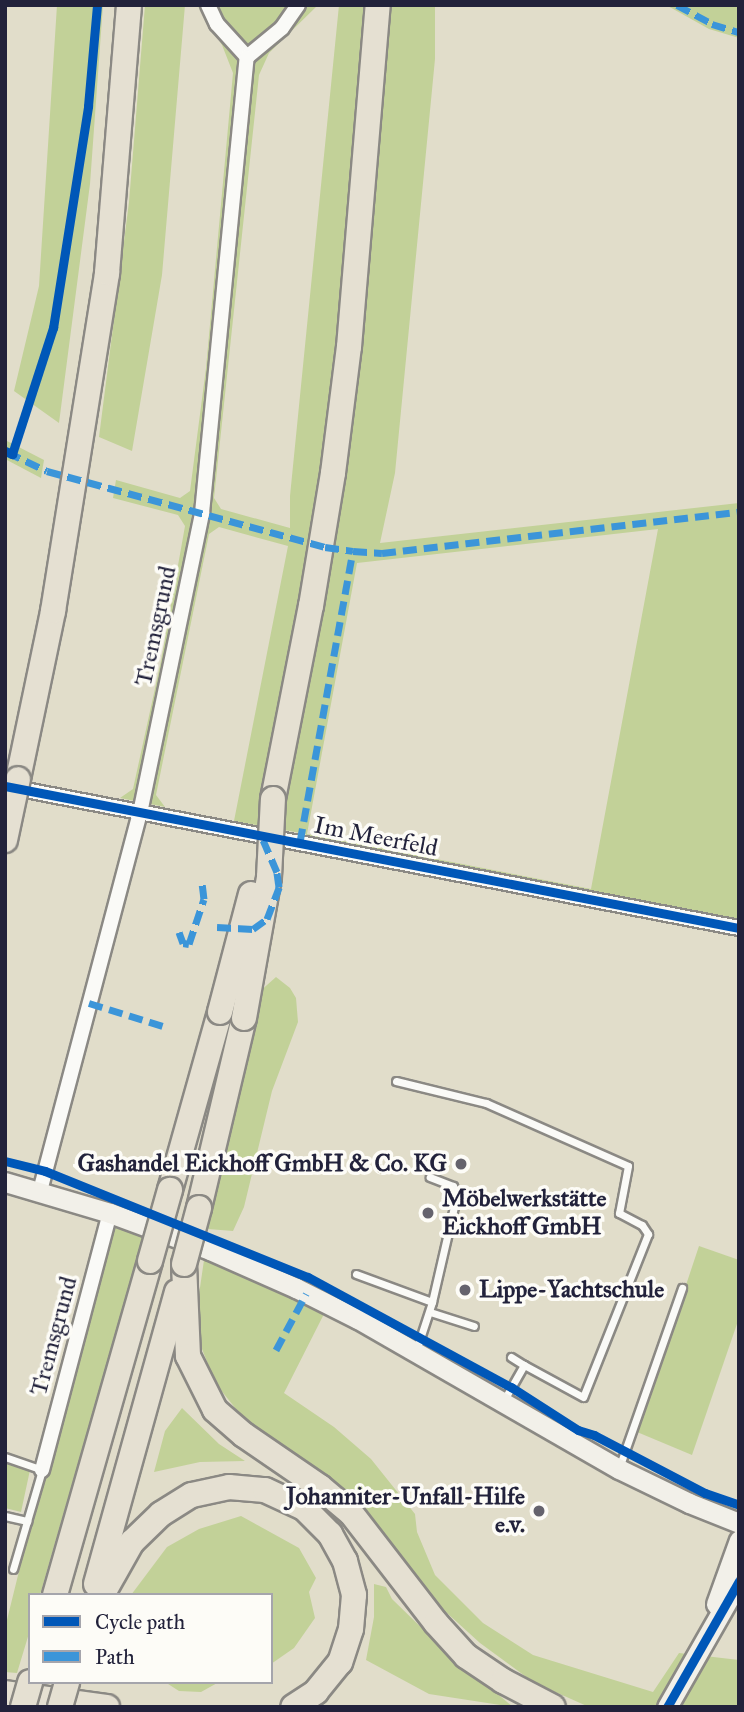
<!DOCTYPE html>
<html>
<head>
<meta charset="utf-8">
<style>
	body { margin:0 }
	#map { position:relative; width:744px; height:1712px; overflow:hidden; background:#e1ddca; font-family:"IM FELL Great Primer",serif }
	div>[style] { position:absolute }
	[style*='--x'] { left:calc(var(--x)*1px); top:calc(var(--y)*1px); width:calc(var(--w)*1px); rotate:calc(var(--a)*1deg) }
	.green>* { inset:0; background:#c2d198 }
	.roads { filter:drop-shadow(2px 0 #8b8984) drop-shadow(-2px 0 #8b8984) drop-shadow(0 2px #8b8984) drop-shadow(0 -2px #8b8984) }
	.lane>* { height:7px; margin:-3.5px; padding:0 3.5px; transform-origin:3.5px; border-radius:3.5px; background:#fafaf7 }
	.street>* { height:14px; margin:-7px; padding:0 7px; transform-origin:7px; border-radius:7px; background:#fafaf7 }
	.secondary>* { height:19px; margin:-9.5px; padding:0 9.5px; transform-origin:9.5px; border-radius:9.5px; background:#f2f0e9 }
	.highway>* { height:24px; margin:-12px; padding:0 12px; transform-origin:12px; border-radius:12px; background:#e5e0d2 }
	.bridges { filter:drop-shadow(2px 0 #8b8984) drop-shadow(-2px 0 #8b8984) drop-shadow(0 2px #8b8984) drop-shadow(0 -2px #8b8984) }
	.highway-bridge>* { height:24px; margin:-12px; padding:0 12px; transform-origin:12px; border-radius:12px; background:#e5e0d2 }
	.quiet>* { height:7px; margin-top:-3.5px; transform-origin:0; background:repeating-linear-gradient(90deg,#3b95d9 0 14px,transparent 0 21px) }
	.cycleway>* { height:9px; margin:-4.5px; padding:0 4.5px; transform-origin:4.5px; border-radius:4.5px; background:#0057b8 }
	.dots>* { width:19px; height:19px; translate:-50% -50%; box-sizing:border-box; border:4px solid #fdfcf7; border-radius:50% }
	span { translate:-50% -50%; white-space:nowrap; text-align:center; line-height:1.15; -webkit-text-stroke:7px #fdfcf7; paint-order:stroke }
	.street-label { font-size:24px; color:#22223b }
	.poi-label { font-size:24px; color:#22223b; font-weight:700 }
	.right { translate:-100% -50%; text-align:right }
	.left { translate:0 -50%; text-align:left }
	.frame { position:absolute; inset:0; border:7px solid #22223b; pointer-events:none }
	.legend { position:absolute; left:28px; top:1593px; width:245px; height:91px; box-sizing:border-box; background:#fdfcf7; border:2px solid #a5a5ac; margin:0; padding:9px 12px; list-style:none; font-size:21px; color:#22223b }
	.legend li { display:flex; align-items:center; gap:14px; height:35px }
	.legend b { width:35px; border:2px solid #a5a5ac }
</style>
</head>
<body>
<div id="map">
	<div class="green">
		<div style="clip-path:polygon(57px 5px,103px 5px,90px 184px,59px 423px,14px 391px,39px 286px)"></div>
		<div style="clip-path:polygon(145px 5px,185px 5px,162px 275px,132px 451px,99px 437px,129px 202px)"></div>
		<div style="clip-path:polygon(evenodd,197px 5px,318px 5px,269px 53px,259px 75px,214px 498px,221px 509px,290px 528px,290px 496px,339px 5px,435px 5px,435px 59px,395px 473px,380px 543px,739px 503px,739px 935px,303px 851px,306px 834px,234px 821px,288px 546px,219px 527px,209px 534px,156px 795px,165px 807px,120px 798px,133px 789px,161px 661px,185px 526px,178px 515px,113px 498px,116px 480px,180px 498px,190px 491px,206px 368px,233px 73px,222px 45px,197px 5px,658px 529px,591px 889px,307px 834px,357px 563px,658px 529px)"></div>
		<div style="clip-path:polygon(666px 5px,739px 5px,739px 38px,709px 29px)"></div>
		<div style="clip-path:polygon(5px 440px,44px 460px,41px 478px,5px 459px)"></div>
		<div style="clip-path:polygon(276px 977px,290px 988px,296px 998px,298px 1022px,272px 1091px,244px 1207px,233px 1231px,208px 1229px,258px 993px)"></div>
		<div style="clip-path:polygon(115px 1210px,147px 1224px,40px 1595px,30px 1595px,30px 1630px,17px 1673px,5px 1672px,5px 1628px,43px 1474px)"></div>
		<div style="clip-path:polygon(699px 1246px,739px 1260px,739px 1318px,692px 1455px,637px 1432px)"></div>
		<div style="clip-path:polygon(204px 1260px,263px 1282px,325px 1312px,284px 1393px,334px 1427px,371px 1459px,415px 1514px,417px 1532px,435px 1575px,483px 1623px,533px 1655px,653px 1692px,679px 1653px,739px 1660px,739px 1707px,589px 1707px,533px 1682px,480px 1643px,437px 1604px,368px 1513px,338px 1484px,244px 1419px,216px 1384px,194px 1329px)"></div>
		<div style="clip-path:polygon(182px 1408px,219px 1444px,245px 1461px,200px 1462px,154px 1472px,165px 1431px)"></div>
		<div style="clip-path:polygon(5px 1461px,30px 1470px,21px 1512px,5px 1508px)"></div>
		<div style="clip-path:polygon(241px 1516px,299px 1548px,316px 1578px,309px 1592px,315px 1618px,294px 1648px,271px 1664px,271px 1595px,131px 1595px,167px 1547px,199px 1529px)"></div>
		<div style="clip-path:polygon(374px 1584px,386px 1587px,392px 1599px,433px 1639px,513px 1707px,429px 1694px,366px 1660px,374px 1617px)"></div>
		<div style="clip-path:polygon(165px 1682px,219px 1682px,201px 1692px,179px 1691px)"></div>
	</div>
	<div class="roads">
		<div class="lane">
			<div style="--x:396;--y:1081;--w:93;--a:13.7"></div>
			<div style="--x:486;--y:1103;--w:155;--a:23.9"></div>
			<div style="--x:628;--y:1166;--w:48;--a:100.8"></div>
			<div style="--x:619;--y:1213;--w:26;--a:28"></div>
			<div style="--x:642;--y:1225;--w:11;--a:56"></div>
			<div style="--x:648;--y:1234;--w:175;--a:111.7"></div>
			<div style="--x:583;--y:1397;--w:67;--a:-151.5"></div>
			<div style="--x:524;--y:1365;--w:40;--a:119.7"></div>
			<div style="--x:356;--y:1274;--w:81;--a:20.2"></div>
			<div style="--x:430;--y:1312;--w:46;--a:17.7"></div>
			<div style="--x:416;--y:1351;--w:52;--a:-71.9"></div>
			<div style="--x:432;--y:1302;--w:111;--a:-77"></div>
			<div style="--x:457;--y:1194;--w:9;--a:-117"></div>
			<div style="--x:453;--y:1186;--w:25;--a:-159"></div>
			<div style="--x:511;--y:1357;--w:15;--a:32"></div>
			<div style="--x:5;--y:1457;--w:39;--a:19"></div>
			<div style="--x:42;--y:1470;--w:103;--a:106.3"></div>
			<div style="--x:619;--y:1468;--w:191;--a:-70.7"></div>
			<div style="--x:5;--y:1516;--w:23;--a:13"></div>
		</div>
		<div class="street">
			<div style="--x:208;--y:5;--w:21;--a:65"></div>
			<div style="--x:217;--y:24;--w:45;--a:47.7"></div>
			<div style="--x:247;--y:57;--w:45;--a:-39.6"></div>
			<div style="--x:282;--y:28;--w:28;--a:-55"></div>
			<div style="--x:10;--y:787;--w:743;--a:10.95"></div>
			<div style="--x:40;--y:1191;--w:391;--a:-75.2"></div>
			<div style="--x:140;--y:813;--w:306;--a:-78.3"></div>
			<div style="--x:202;--y:513;--w:458;--a:-84.4"></div>
			<div style="--x:42;--y:1470;--w:266;--a:-75.2"></div>
		</div>
		<div class="secondary">
			<div style="--x:5;--y:1182;--w:109;--a:16.4"></div>
			<div style="--x:110;--y:1213;--w:107;--a:20.3"></div>
			<div style="--x:210;--y:1250;--w:94;--a:23.8"></div>
			<div style="--x:296;--y:1288;--w:69;--a:26.6"></div>
			<div style="--x:358;--y:1319;--w:301;--a:29.9"></div>
			<div style="--x:619;--y:1469;--w:78;--a:25.9"></div>
			<div style="--x:689;--y:1503;--w:54;--a:21.8"></div>
			<div style="--x:716;--y:1604;--w:68;--a:-70.2"></div>
			<div style="--x:667;--y:1707;--w:145;--a:-60.3"></div>
		</div>
		<div class="highway">
			<div style="--x:18;--y:779;--w:172;--a:-78.2"></div>
			<div style="--x:53;--y:611;--w:342;--a:-80.9"></div>
			<div style="--x:107;--y:273;--w:269;--a:-85.3"></div>
			<div style="--x:273;--y:799;--w:197;--a:-78.9"></div>
			<div style="--x:311;--y:606;--w:135;--a:-80.6"></div>
			<div style="--x:333;--y:473;--w:127;--a:-82.8"></div>
			<div style="--x:349;--y:347;--w:343;--a:-85.2"></div>
			<div style="--x:170;--y:1190;--w:185;--a:-74.3"></div>
			<div style="--x:199;--y:1208;--w:195;--a:-76.7"></div>
			<div style="--x:184;--y:1264;--w:92;--a:87.5"></div>
			<div style="--x:188;--y:1356;--w:60;--a:63.4"></div>
			<div style="--x:215;--y:1410;--w:38;--a:41"></div>
			<div style="--x:244;--y:1435;--w:92;--a:34.4"></div>
			<div style="--x:320;--y:1487;--w:40;--a:40"></div>
			<div style="--x:351;--y:1513;--w:139;--a:52.3"></div>
			<div style="--x:436;--y:1623;--w:45;--a:47.7"></div>
			<div style="--x:466;--y:1656;--w:45;--a:34"></div>
			<div style="--x:503;--y:1681;--w:56;--a:27.5"></div>
			<div style="--x:96;--y:1584;--w:303;--a:-74.5"></div>
			<div style="--x:55;--y:1595;--w:347;--a:-74.1"></div>
			<div style="--x:102;--y:1595;--w:61;--a:-60.5"></div>
			<div style="--x:132;--y:1542;--w:40;--a:-44"></div>
			<div style="--x:161;--y:1514;--w:36;--a:-32"></div>
			<div style="--x:192;--y:1495;--w:38;--a:-12"></div>
			<div style="--x:229;--y:1487;--w:36;--a:5"></div>
			<div style="--x:265;--y:1490;--w:43;--a:24.8"></div>
			<div style="--x:304;--y:1508;--w:37;--a:45"></div>
			<div style="--x:330;--y:1534;--w:31;--a:61"></div>
			<div style="--x:345;--y:1561;--w:35;--a:75"></div>
			<div style="--x:354;--y:1595;--w:34;--a:95"></div>
			<div style="--x:351;--y:1629;--w:35;--a:108"></div>
			<div style="--x:340;--y:1662;--w:38;--a:129"></div>
			<div style="--x:316;--y:1692;--w:27;--a:147"></div>
			<div style="--x:5;--y:1693;--w:103;--a:7.8"></div>
		</div>
	</div>
	<div class="bridges">
		<div class="highway-bridge">
			<div style="--x:5;--y:840;--w:62;--a:-78"></div>
			<div style="--x:220;--y:1012;--w:122;--a:-75.3"></div>
			<div style="--x:244;--y:1018;--w:143;--a:-79.9"></div>
			<div style="--x:269;--y:877;--w:78;--a:-87.1"></div>
			<div style="--x:150;--y:1261;--w:74;--a:-74.3"></div>
			<div style="--x:184;--y:1264;--w:58;--a:-75"></div>
			<div style="--x:23;--y:1707;--w:26;--a:-74"></div>
			<div style="--x:60;--y:1707;--w:26;--a:-74"></div>
		</div>
	</div>
	<div class="quiet">
		<div style="--x:677;--y:5;--w:40;--a:28"></div>
		<div style="--x:712;--y:24;--w:28;--a:17"></div>
		<div style="--x:7;--y:452;--w:44;--a:25.4"></div>
		<div style="--x:47;--y:471;--w:288;--a:15.3"></div>
		<div style="--x:325;--y:547;--w:28;--a:8"></div>
		<div style="--x:353;--y:551;--w:29;--a:4"></div>
		<div style="--x:382;--y:553;--w:359;--a:-6.6"></div>
		<div style="--x:300;--y:842;--w:296;--a:-79.7"></div>
		<div style="--x:217;--y:927;--w:36;--a:3"></div>
		<div style="--x:253;--y:929;--w:17;--a:-36"></div>
		<div style="--x:267;--y:919;--w:34;--a:-69"></div>
		<div style="--x:279;--y:887;--w:15;--a:-98"></div>
		<div style="--x:277;--y:872;--w:40;--a:-113.4"></div>
		<div style="--x:179;--y:932;--w:12;--a:70"></div>
		<div style="--x:183;--y:943;--w:6;--a:9"></div>
		<div style="--x:189;--y:944;--w:47;--a:-71.6"></div>
		<div style="--x:204;--y:899;--w:17;--a:-97"></div>
		<div style="--x:89;--y:1003;--w:77;--a:17.3"></div>
		<div style="--x:276;--y:1350;--w:64;--a:-61.8"></div>
	</div>
	<div class="cycleway">
		<div style="--x:5;--y:451;--w:8;--a:23"></div>
		<div style="--x:12;--y:454;--w:133;--a:-72"></div>
		<div style="--x:53;--y:328;--w:225;--a:-81"></div>
		<div style="--x:88;--y:106;--w:101;--a:-84.9"></div>
		<div style="--x:5;--y:786;--w:748;--a:10.95"></div>
		<div style="--x:5;--y:1161;--w:41;--a:14"></div>
		<div style="--x:45;--y:1171;--w:284;--a:22"></div>
		<div style="--x:308;--y:1277;--w:231;--a:28.5"></div>
		<div style="--x:511;--y:1387;--w:80;--a:32.7"></div>
		<div style="--x:578;--y:1430;--w:17;--a:17"></div>
		<div style="--x:594;--y:1435;--w:125;--a:27.6"></div>
		<div style="--x:705;--y:1493;--w:36;--a:19"></div>
		<div style="--x:667;--y:1707;--w:145;--a:-60.3"></div>
	</div>
	<div class="dots">
		<div style="left:461px;top:1164px;background:#65636d"></div>
		<div style="left:428px;top:1213px;background:#65636d"></div>
		<div style="left:465px;top:1290px;background:#65636d"></div>
		<div style="left:539px;top:1511px;background:#65636d"></div>
	</div>
	<div class="street-label">
		<span style="left:156px;top:626px;rotate:-78deg">Tremsgrund</span>
		<span style="left:376px;top:837px;rotate:11deg">Im Meerfeld</span>
		<span style="left:54px;top:1336px;rotate:-75deg">Tremsgrund</span>
	</div>
	<div class="poi-label">
		<span class="right" style="left:447px;top:1164px">Gashandel Eickhoff GmbH &amp; Co. KG</span>
		<span class="left" style="left:442px;top:1213px">Möbelwerkstätte<br>Eickhoff GmbH</span>
		<span class="left" style="left:479px;top:1290px">Lippe-Yachtschule</span>
		<span class="right" style="left:525px;top:1511px">Johanniter-Unfall-Hilfe<br>e.v.</span>
	</div>
	<div class="frame"></div>
	<ul class="legend">
	<li><b style="height:9px;background:#0057b8"></b>Cycle path</li>
	<li><b style="height:9px;background:#3b95d9"></b>Path</li>
	</ul>
</div>
</body>
</html>
